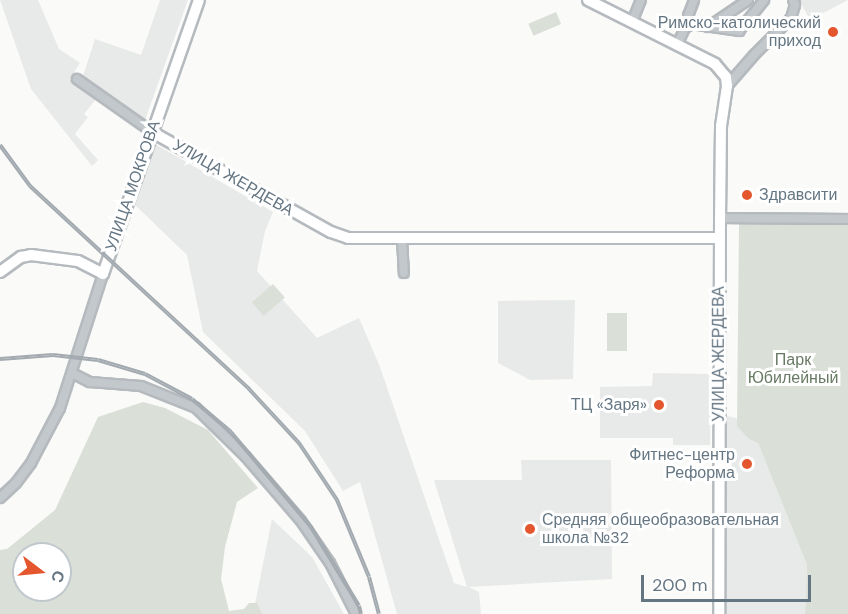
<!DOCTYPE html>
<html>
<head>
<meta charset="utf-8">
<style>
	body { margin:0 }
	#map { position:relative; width:848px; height:614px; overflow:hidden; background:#fafaf8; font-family:"DM Sans",sans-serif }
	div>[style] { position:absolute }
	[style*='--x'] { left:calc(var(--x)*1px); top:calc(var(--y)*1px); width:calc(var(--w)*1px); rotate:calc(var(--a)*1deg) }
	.built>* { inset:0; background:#e8e9e9 }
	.green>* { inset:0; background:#dadfd7; transform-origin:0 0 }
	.roads { filter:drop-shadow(2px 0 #b5babe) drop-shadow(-2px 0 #b5babe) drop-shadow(0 2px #b5babe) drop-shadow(0 -2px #b5babe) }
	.minor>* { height:8px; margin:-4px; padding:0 4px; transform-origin:4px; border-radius:4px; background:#c3c8cc }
	.major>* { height:10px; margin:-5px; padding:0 5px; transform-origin:5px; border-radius:5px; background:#fff }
	.rail>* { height:4px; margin-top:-2px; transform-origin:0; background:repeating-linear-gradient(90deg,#fff 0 4.5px,#a2aab0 0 9px); box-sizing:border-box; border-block:2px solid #a2aab0 }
	.dots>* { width:16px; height:16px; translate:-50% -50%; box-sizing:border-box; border:3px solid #fff; border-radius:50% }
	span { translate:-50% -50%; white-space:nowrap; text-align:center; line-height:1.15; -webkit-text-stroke:6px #fff; paint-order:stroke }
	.poi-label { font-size:16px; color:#657683 }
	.right { translate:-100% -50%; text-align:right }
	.left { translate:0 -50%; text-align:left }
	.street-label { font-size:16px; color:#657683 }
	.park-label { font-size:16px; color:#687a64 }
	.north { position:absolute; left:12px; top:542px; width:60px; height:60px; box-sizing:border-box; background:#fff; border:2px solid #c1c8cd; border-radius:50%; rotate:106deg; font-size:16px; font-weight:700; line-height:24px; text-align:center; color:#657683 }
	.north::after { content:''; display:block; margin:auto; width:21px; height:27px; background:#e4572e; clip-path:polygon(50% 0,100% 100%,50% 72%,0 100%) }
	.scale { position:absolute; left:641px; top:575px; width:170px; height:27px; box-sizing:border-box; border:3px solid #657683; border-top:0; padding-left:8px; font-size:18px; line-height:21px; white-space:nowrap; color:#657683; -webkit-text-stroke:4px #fff; paint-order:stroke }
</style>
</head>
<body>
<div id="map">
	<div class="built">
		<div style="clip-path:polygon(0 0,38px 0,59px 49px,80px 63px,70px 79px,97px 98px,84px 114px,88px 117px,75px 134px,98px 160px,92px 166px,31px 89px)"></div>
		<div style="clip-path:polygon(160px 0,188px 0,145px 120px,82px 79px,95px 39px,141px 55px)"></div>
		<div style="clip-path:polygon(799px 0,848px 0,810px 20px)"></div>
		<div style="clip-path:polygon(155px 144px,273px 212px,265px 231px,257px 271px,317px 338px,359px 318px,380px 367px,454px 583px,467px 587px,434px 480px,522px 480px,521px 460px,611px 460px,612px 579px,469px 587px,479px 592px,481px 614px,397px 614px,360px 482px,343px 491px,305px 431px,203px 332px,187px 255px,134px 204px)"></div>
		<div style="clip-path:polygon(575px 300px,573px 379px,530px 380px,498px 363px,498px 301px)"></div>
		<div style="clip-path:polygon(653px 373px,711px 374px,710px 445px,673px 445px,673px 438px,600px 438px,600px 387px,652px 386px)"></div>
		<div style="clip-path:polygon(727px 416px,736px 418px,749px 439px,758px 443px,807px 565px,805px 614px,725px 614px)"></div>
		<div style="clip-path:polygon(272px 519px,312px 557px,344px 614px,253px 614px)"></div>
	</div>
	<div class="green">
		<div style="left:556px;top:12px;width:13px;height:30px;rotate:67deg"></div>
		<div style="clip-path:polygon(739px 223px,848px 224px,848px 614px,805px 614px,807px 565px,758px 443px,749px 439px,737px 426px)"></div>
		<div style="left:273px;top:284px;width:18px;height:28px;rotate:49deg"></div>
		<div style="left:607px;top:313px;width:20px;height:38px"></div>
		<div style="clip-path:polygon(evenodd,143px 402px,165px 408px,208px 430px,258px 488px,237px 502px,225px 547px,221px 579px,229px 611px,244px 609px,249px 603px,257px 603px,262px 614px,0 614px,0 550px,7px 549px,55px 510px,98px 417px,143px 402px,24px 554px,60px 554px,60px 590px,24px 590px,24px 554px)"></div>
	</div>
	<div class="roads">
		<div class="minor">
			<div style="--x:632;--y:22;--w:24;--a:-68"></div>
			<div style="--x:688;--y:26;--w:10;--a:-90"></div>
			<div style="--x:688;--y:16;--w:17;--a:-69"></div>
			<div style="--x:708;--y:27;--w:48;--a:-34"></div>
			<div style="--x:677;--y:45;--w:19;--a:-65"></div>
			<div style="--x:685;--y:28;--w:7;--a:-34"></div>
			<div style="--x:691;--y:24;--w:49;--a:8.3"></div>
			<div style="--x:739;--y:31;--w:40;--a:-51"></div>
			<div style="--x:77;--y:79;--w:92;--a:35.2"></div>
			<div style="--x:727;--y:86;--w:41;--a:-48.9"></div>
			<div style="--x:754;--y:55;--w:52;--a:-45"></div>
			<div style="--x:791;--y:18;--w:14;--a:-73"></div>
			<div style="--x:795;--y:5;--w:5;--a:-112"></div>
			<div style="--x:720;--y:218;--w:128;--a:0.4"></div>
			<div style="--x:402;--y:238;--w:35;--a:87"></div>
			<div style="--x:72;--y:373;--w:20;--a:27"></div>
			<div style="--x:90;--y:382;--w:51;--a:4.5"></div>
			<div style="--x:141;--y:386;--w:59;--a:21.8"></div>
			<div style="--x:196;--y:408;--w:70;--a:44.4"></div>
			<div style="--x:246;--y:457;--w:84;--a:49.3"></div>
			<div style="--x:301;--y:521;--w:51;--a:55.4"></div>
			<div style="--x:330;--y:563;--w:57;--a:63"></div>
			<div style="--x:0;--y:498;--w:22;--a:-43"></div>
			<div style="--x:16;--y:483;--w:25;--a:-53"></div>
			<div style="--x:31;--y:463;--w:62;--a:-62.2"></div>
			<div style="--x:60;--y:408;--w:141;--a:-72.2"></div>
		</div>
		<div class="major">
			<div style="--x:588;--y:0;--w:142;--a:26.7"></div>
			<div style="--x:715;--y:64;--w:17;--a:50"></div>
			<div style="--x:726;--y:77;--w:9;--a:84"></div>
			<div style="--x:727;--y:86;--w:40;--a:98.5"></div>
			<div style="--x:721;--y:126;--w:92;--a:90.6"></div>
			<div style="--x:720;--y:218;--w:396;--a:90.1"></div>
			<div style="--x:152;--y:132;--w:205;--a:29.2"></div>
			<div style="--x:331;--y:232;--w:18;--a:19"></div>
			<div style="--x:348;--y:238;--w:372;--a:0"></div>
			<div style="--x:0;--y:272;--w:26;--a:-36"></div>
			<div style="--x:21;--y:257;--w:10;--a:-11"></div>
			<div style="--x:31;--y:255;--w:47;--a:7.3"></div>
			<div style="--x:78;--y:261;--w:28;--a:27"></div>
			<div style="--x:103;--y:274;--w:290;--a:-70.7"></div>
		</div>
	</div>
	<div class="rail">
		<div style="--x:0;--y:145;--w:51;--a:53.8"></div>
		<div style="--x:30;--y:186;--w:299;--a:42.8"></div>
		<div style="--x:249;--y:389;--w:74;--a:47.2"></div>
		<div style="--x:299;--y:443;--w:69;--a:56.3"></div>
		<div style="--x:337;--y:500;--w:83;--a:67.4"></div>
		<div style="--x:369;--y:577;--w:38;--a:75"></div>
		<div style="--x:0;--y:359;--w:53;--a:-4.3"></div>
		<div style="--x:53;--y:355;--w:45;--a:6.3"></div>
		<div style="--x:98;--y:360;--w:49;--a:16.6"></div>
		<div style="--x:145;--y:374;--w:53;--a:28"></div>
		<div style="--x:192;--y:399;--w:50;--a:40.1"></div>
		<div style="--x:230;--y:431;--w:126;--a:49.8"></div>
		<div style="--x:311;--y:527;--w:92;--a:58.7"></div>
		<div style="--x:359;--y:606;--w:8;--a:76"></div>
	</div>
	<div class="dots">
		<div style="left:833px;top:32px;background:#e4572e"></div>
		<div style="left:747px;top:195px;background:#e4572e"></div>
		<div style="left:659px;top:405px;background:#e4572e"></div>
		<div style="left:747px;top:464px;background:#e4572e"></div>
		<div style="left:530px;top:529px;background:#e4572e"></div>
	</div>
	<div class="poi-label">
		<span class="right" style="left:821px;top:32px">Римско-католический<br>приход</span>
		<span class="left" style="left:759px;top:195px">Здравсити</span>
		<span class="right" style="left:647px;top:405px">ТЦ «Заря»</span>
		<span class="right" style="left:735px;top:464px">Фитнес-центр<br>Реформа</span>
		<span class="left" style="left:542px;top:529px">Средняя общеобразовательная<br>школа №32</span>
	</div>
	<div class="street-label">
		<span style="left:233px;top:178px;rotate:30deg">УЛИЦА ЖЕРДЕВА</span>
		<span style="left:133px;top:186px;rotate:-71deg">УЛИЦА МОКРОВА</span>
		<span style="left:719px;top:354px;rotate:-90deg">УЛИЦА ЖЕРДЕВА</span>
	</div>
	<div class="park-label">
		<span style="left:793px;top:369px">Парк<br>Юбилейный</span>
	</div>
	<div class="north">С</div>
	<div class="scale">200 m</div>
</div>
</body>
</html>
